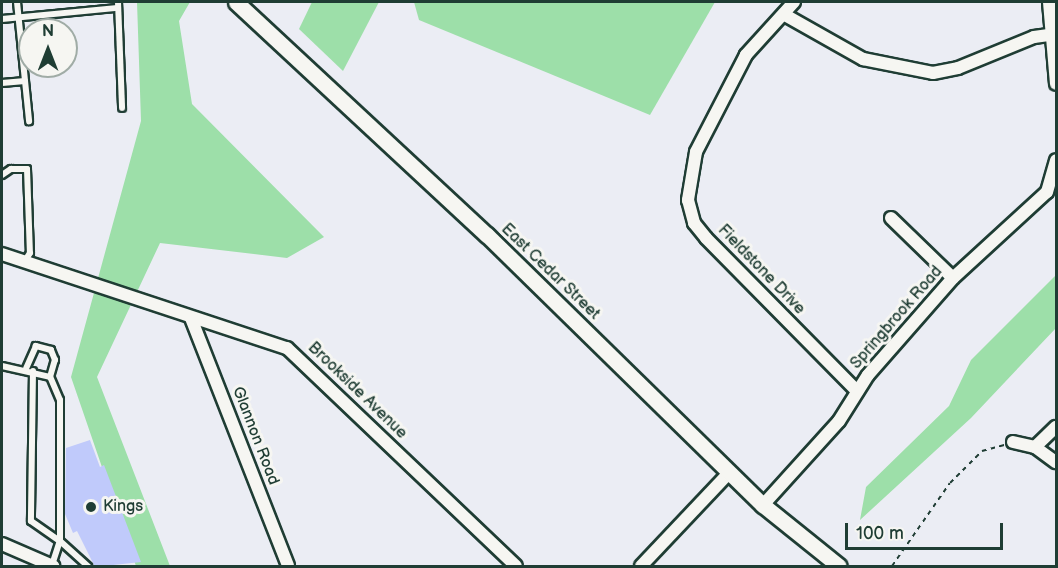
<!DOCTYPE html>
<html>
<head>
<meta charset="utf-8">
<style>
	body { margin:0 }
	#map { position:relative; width:1058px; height:568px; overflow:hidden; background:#ebedf4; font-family:"Balsamiq Sans",sans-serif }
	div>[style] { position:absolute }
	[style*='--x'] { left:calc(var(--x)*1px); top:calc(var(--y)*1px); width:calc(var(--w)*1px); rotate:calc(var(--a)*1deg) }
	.green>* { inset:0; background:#9ddfa9 }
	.building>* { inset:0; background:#c0cafb }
	.path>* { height:2px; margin-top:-1px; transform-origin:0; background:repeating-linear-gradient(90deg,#1f3d34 0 4.5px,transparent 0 9px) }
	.roads { filter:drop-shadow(2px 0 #1f3d34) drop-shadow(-2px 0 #1f3d34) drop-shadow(0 2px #1f3d34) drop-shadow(0 -2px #1f3d34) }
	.service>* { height:6px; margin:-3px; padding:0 3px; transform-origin:3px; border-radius:3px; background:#f6f6f2 }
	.minor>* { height:12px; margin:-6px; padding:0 6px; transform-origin:6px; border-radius:6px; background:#f6f6f2 }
	.tertiary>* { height:15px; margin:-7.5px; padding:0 7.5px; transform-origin:7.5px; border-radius:7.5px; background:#f6f6f2 }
	.dots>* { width:16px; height:16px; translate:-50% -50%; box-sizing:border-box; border:3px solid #f6f6f2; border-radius:50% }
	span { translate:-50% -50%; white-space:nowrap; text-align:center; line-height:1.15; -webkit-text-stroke:6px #f6f6f2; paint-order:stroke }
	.street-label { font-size:16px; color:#1f3d34 }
	.poi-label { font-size:16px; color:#1f3d34 }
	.left { translate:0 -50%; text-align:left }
	.frame { position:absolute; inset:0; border:3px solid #1f3d34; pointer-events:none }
	.north { position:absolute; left:18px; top:18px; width:60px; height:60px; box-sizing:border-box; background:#f6f6f2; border:2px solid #a0aca6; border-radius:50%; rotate:0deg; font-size:16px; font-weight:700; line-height:24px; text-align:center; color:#1f3d34 }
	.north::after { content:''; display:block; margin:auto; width:21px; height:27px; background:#1f3d34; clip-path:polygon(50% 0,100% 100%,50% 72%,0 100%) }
	.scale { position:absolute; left:845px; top:523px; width:158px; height:27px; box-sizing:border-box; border:3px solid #1f3d34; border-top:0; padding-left:8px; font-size:18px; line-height:21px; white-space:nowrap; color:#1f3d34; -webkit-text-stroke:4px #f6f6f2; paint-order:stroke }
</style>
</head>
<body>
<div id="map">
	<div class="green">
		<div style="clip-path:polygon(137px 2px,190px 2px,179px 21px,192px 104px,324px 237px,287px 258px,160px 243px,97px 377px,170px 566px,136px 566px,71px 377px,141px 121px)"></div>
		<div style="clip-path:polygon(312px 2px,379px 2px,343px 71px,299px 29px)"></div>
		<div style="clip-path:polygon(414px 2px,715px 2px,650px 115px,419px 20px)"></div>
		<div style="clip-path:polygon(1056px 275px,1056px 328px,971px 418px,860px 520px,866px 487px,949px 406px,971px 360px)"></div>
	</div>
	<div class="building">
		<div style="clip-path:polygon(90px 440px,100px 467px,104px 465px,141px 562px,95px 567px,77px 531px,73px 533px,65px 514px,66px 448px)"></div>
	</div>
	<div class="path">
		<div style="--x:892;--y:566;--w:101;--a:-55.1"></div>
		<div style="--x:950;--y:483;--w:45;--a:-45"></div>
		<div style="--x:982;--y:451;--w:23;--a:-15"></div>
	</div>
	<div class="roads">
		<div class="service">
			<div style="--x:17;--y:2;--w:120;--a:84.2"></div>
			<div style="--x:118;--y:2;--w:106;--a:87.8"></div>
			<div style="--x:2;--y:19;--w:116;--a:-5.5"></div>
			<div style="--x:2;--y:83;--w:23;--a:-5"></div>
			<div style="--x:2;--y:175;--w:11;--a:-34"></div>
			<div style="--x:11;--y:169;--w:16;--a:0"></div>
			<div style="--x:27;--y:169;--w:84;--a:88"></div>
			<div style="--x:30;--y:253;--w:11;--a:124"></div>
			<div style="--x:2;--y:366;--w:49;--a:12.9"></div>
			<div style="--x:50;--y:377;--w:18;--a:-74"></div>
			<div style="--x:55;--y:360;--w:11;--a:-112"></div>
			<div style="--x:51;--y:350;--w:16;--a:-165"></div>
			<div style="--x:36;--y:346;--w:24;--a:114"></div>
			<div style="--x:33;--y:371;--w:150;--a:90.8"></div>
			<div style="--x:31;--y:521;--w:35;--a:35"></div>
			<div style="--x:60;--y:541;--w:141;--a:-90"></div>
			<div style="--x:60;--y:400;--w:25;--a:-113"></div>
			<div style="--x:52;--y:565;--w:25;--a:-72"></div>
			<div style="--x:60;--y:541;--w:38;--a:42"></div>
		</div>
		<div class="minor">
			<div style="--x:794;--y:2;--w:72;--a:132.2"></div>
			<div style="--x:746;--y:55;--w:109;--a:117.3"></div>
			<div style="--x:696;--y:152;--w:49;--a:99.5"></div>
			<div style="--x:688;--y:200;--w:24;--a:75"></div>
			<div style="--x:694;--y:223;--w:19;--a:51"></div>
			<div style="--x:706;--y:238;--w:215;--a:45.4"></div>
			<div style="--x:1049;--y:2;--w:82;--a:85.1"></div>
			<div style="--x:785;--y:15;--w:90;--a:29.4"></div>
			<div style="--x:863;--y:59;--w:71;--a:11.3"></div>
			<div style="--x:933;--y:73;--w:25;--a:-11"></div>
			<div style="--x:958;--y:68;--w:82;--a:-22.2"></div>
			<div style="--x:1034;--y:37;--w:22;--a:-8"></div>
			<div style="--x:891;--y:218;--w:86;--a:44.1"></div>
			<div style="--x:2;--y:254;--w:300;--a:18.3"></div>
			<div style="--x:287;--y:348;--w:316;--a:43.6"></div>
			<div style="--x:191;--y:318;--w:266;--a:68.6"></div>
			<div style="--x:1013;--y:442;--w:23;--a:13"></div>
			<div style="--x:1035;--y:447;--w:26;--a:36"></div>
			<div style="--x:1035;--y:447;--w:29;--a:-44"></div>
			<div style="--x:763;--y:505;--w:113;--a:-47.9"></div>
			<div style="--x:839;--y:421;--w:54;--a:-57.8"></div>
			<div style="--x:868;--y:375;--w:129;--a:-48.8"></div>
			<div style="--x:953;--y:278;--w:127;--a:-42.5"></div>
			<div style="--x:1047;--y:192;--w:33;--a:-74"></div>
			<div style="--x:2;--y:544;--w:56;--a:23.3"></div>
			<div style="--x:641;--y:566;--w:129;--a:-46.6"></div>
		</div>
		<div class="tertiary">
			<div style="--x:236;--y:2;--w:342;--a:42.9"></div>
			<div style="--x:487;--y:235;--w:386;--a:44.4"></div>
			<div style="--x:763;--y:505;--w:97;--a:38.8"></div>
		</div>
	</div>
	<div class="dots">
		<div style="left:91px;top:507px;background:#1f3d34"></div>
	</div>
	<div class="street-label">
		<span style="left:761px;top:270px;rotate:46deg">Fieldstone Drive</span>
		<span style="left:550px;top:272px;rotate:44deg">East Cedar Street</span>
		<span style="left:897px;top:318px;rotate:-49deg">Springbrook Road</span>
		<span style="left:357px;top:391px;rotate:44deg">Brookside Avenue</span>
		<span style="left:255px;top:436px;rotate:69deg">Glannon Road</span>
	</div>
	<div class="poi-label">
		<span class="left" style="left:103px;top:507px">Kings</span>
	</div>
	<div class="frame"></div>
	<div class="north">N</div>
	<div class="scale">100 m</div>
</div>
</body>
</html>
